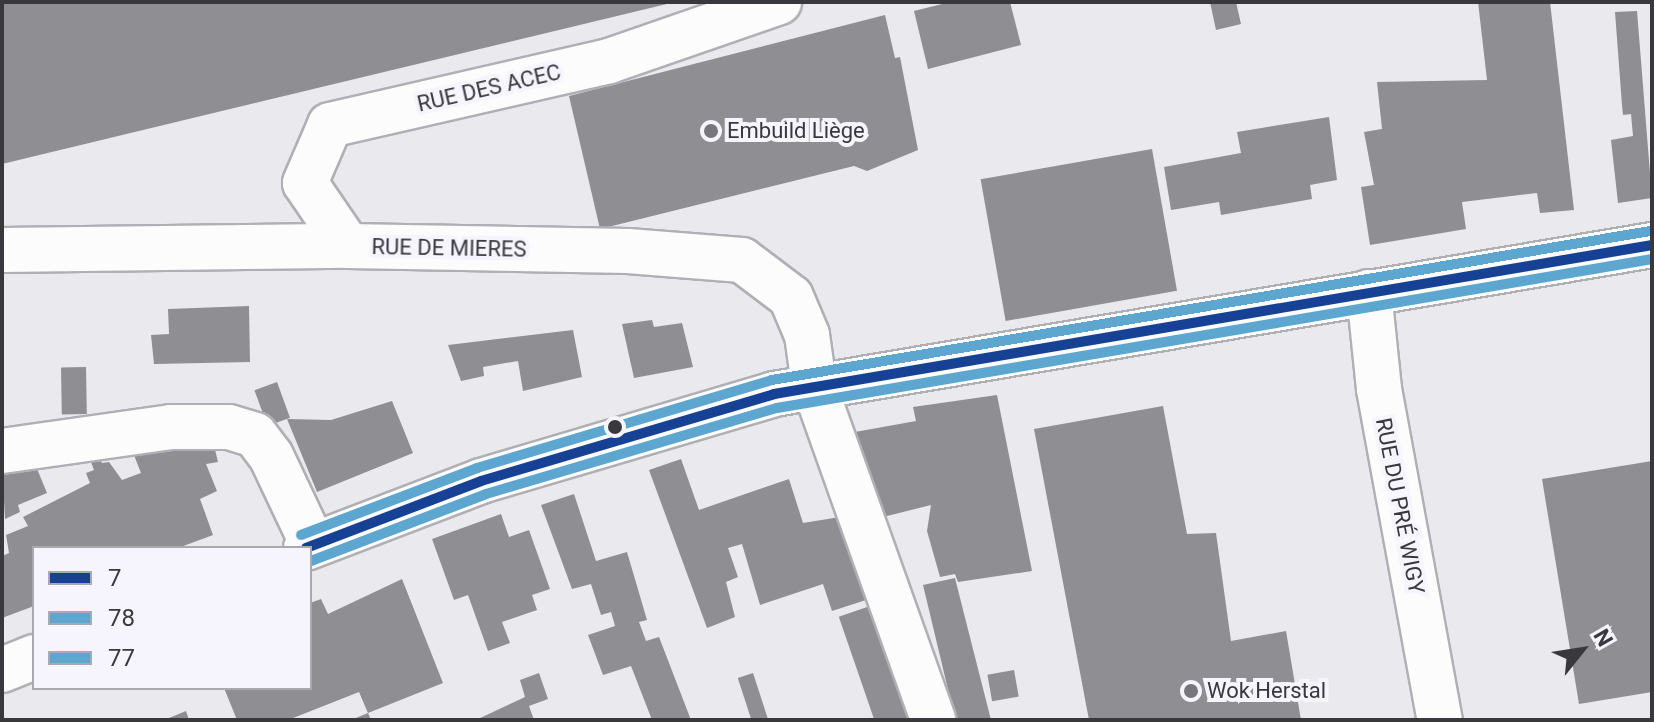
<!DOCTYPE html>
<html>
<head>
<meta charset="utf-8">
<style>
	body { margin:0 }
	#map { position:relative; width:1654px; height:722px; overflow:hidden; background:#eae9ee; font-family:Roboto,sans-serif }
	div>[style] { position:absolute }
	[style*='--x'] { left:calc(var(--x)*1px); top:calc(var(--y)*1px); width:calc(var(--w)*1px); rotate:calc(var(--a)*1deg) }
	.building>* { inset:0; background:#8f8e92; transform-origin:0 0 }
	.roads { filter:drop-shadow(2px 0 #b0afb3) drop-shadow(-2px 0 #b0afb3) drop-shadow(0 2px #b0afb3) drop-shadow(0 -2px #b0afb3) }
	.minor>* { height:44px; margin:-22px; padding:0 22px; transform-origin:22px; border-radius:22px; background:#fcfcfc }
	.bus-1>* { height:10px; margin:-5px; padding:0 5px; transform-origin:5px; border-radius:5px; background:#164194 }
	.bus-2>* { height:10px; margin:-5px; padding:0 5px; transform-origin:5px; border-radius:5px; background:#5da6cf }
	.bus-3>* { height:10px; margin:-5px; padding:0 5px; transform-origin:5px; border-radius:5px; background:#5da6cf }
	.dots>* { width:22px; height:22px; translate:-50% -50%; box-sizing:border-box; border:4px solid #f6f5fe; border-radius:50% }
	span { translate:-50% -50%; white-space:nowrap; text-align:center; line-height:1.15; -webkit-text-stroke:8px #f6f5fe; paint-order:stroke }
	.street-label { font-size:22px; color:#39383c }
	.poi-label { font-size:22px; color:#39383c }
	.left { translate:0 -50%; text-align:left }
	.frame { position:absolute; inset:0; border:4px solid #39383c; pointer-events:none }
	.legend { position:absolute; left:32px; top:546px; width:280px; height:144px; box-sizing:border-box; background:#f6f5fe; border:2px solid #aaa9b0; margin:0; padding:10px 14px; list-style:none; font-size:24px; color:#39383c }
	.legend li { display:flex; align-items:center; gap:16px; height:40px }
	.legend b { width:40px; border:2px solid #aaa9b0 }
	.north { position:absolute; left:1542px; top:610px; width:80px; height:80px; -webkit-text-stroke:6px #f6f5fe; paint-order:stroke; rotate:60deg; font-size:22px; font-weight:700; line-height:32px; text-align:center; color:#39383c }
	.north::after { content:''; display:block; margin:auto; width:28px; height:36px; background:#39383c; clip-path:polygon(50% 0,100% 100%,50% 72%,0 100%) }
</style>
</head>
<body>
<div id="map">
	<div class="building">
		<div style="clip-path:polygon(2px 2px,671px 2px,671px 3px,2px 164px)"></div>
		<div style="clip-path:polygon(950px 2px,1010px 2px,1021px 45px,928px 69px,914px 11px)"></div>
		<div style="clip-path:polygon(1210px 2px,1236px 2px,1241px 24px,1216px 30px)"></div>
		<div style="clip-path:polygon(1478px 2px,1550px 2px,1574px 210px,1540px 213px,1537px 193px,1462px 202px,1466px 229px,1370px 245px,1361px 187px,1374px 185px,1364px 132px,1382px 129px,1377px 82px,1487px 80px)"></div>
		<div style="clip-path:polygon(1637px 11px,1652px 198px,1618px 203px,1611px 140px,1633px 136px,1631px 114px,1623px 115px,1622px 105px,1615px 12px)"></div>
		<div style="clip-path:polygon(885px 15px,895px 58px,900px 57px,918px 150px,867px 171px,854px 166px,600px 229px,569px 96px)"></div>
		<div style="clip-path:polygon(1329px 117px,1337px 180px,1310px 185px,1312px 199px,1221px 215px,1219px 202px,1171px 210px,1164px 167px,1241px 153px,1237px 132px)"></div>
		<div style="left:1152px;top:149px;width:144px;height:174px;rotate:80deg"></div>
		<div style="clip-path:polygon(249px 306px,250px 362px,154px 364px,151px 335px,169px 334px,168px 309px)"></div>
		<div style="clip-path:polygon(652px 320px,654px 327px,682px 323px,693px 367px,634px 378px,622px 324px)"></div>
		<div style="clip-path:polygon(573px 330px,582px 377px,523px 391px,518px 361px,483px 367px,484px 376px,461px 381px,448px 345px)"></div>
		<div style="left:86px;top:367px;width:47px;height:25px;rotate:89deg"></div>
		<div style="left:277px;top:382px;width:38px;height:24px;rotate:70deg"></div>
		<div style="clip-path:polygon(997px 395px,1032px 571px,958px 582px,955px 574px,940px 577px,927px 531px,931px 505px,879px 518px,855px 432px,916px 421px,913px 407px)"></div>
		<div style="clip-path:polygon(392px 401px,413px 453px,317px 492px,287px 419px,331px 420px)"></div>
		<div style="clip-path:polygon(1163px 406px,1187px 534px,1216px 533px,1231px 641px,1286px 631px,1301px 720px,1089px 720px,1034px 429px)"></div>
		<div style="clip-path:polygon(213px 441px,218px 462px,206px 464px,217px 491px,200px 499px,213px 535px,178px 548px,34px 548px,34px 606px,2px 618px,2px 556px,9px 553px,6px 535px,28px 526px,23px 517px,90px 483px,86px 473px,94px 470px,89px 457px,98px 455px,102px 463px,109px 462px,122px 480px,141px 473px,132px 450px)"></div>
		<div style="clip-path:polygon(33px 459px,47px 493px,18px 505px,20px 512px,5px 519px,2px 463px)"></div>
		<div style="clip-path:polygon(681px 459px,699px 510px,789px 479px,803px 523px,840px 517px,866px 600px,832px 611px,823px 584px,760px 605px,742px 544px,728px 548px,738px 577px,726px 582px,735px 617px,707px 628px,649px 470px)"></div>
		<div style="clip-path:polygon(1652px 461px,1652px 692px,1579px 704px,1542px 479px)"></div>
		<div style="clip-path:polygon(574px 494px,596px 561px,627px 552px,647px 620px,639px 622px,646px 641px,659px 637px,691px 720px,652px 720px,631px 666px,603px 675px,588px 635px,615px 626px,611px 612px,601px 615px,591px 584px,572px 589px,541px 505px)"></div>
		<div style="clip-path:polygon(501px 514px,509px 537px,529px 530px,550px 589px,532px 595px,537px 610px,502px 622px,510px 643px,488px 651px,468px 595px,454px 600px,432px 539px)"></div>
		<div style="clip-path:polygon(955px 578px,959px 594px,991px 720px,957px 720px,951px 702px,923px 585px)"></div>
		<div style="clip-path:polygon(402px 579px,443px 683px,368px 713px,371px 720px,351px 720px,368px 713px,359px 692px,288px 720px,237px 720px,224px 688px,310px 688px,310px 603px,321px 599px,328px 614px)"></div>
		<div style="left:870px;top:606px;width:120px;height:33px;rotate:71deg"></div>
		<div style="left:1014px;top:670px;width:27px;height:27px;rotate:80deg"></div>
		<div style="clip-path:polygon(539px 673px,548px 699px,529px 706px,534px 720px,476px 720px,525px 697px,520px 680px)"></div>
		<div style="left:753px;top:673px;width:49px;height:16px;rotate:72deg"></div>
		<div style="clip-path:polygon(186px 711px,189px 720px,164px 720px)"></div>
	</div>
	<div class="roads">
		<div class="minor">
			<div style="--x:348;--y:246;--w:76;--a:-124.3"></div>
			<div style="--x:305;--y:183;--w:63;--a:-66.7"></div>
			<div style="--x:330;--y:125;--w:286;--a:-12.9"></div>
			<div style="--x:609;--y:61;--w:180;--a:-19.1"></div>
			<div style="--x:2;--y:250;--w:346;--a:-0.7"></div>
			<div style="--x:348;--y:246;--w:280;--a:1"></div>
			<div style="--x:628;--y:251;--w:114;--a:4.5"></div>
			<div style="--x:742;--y:260;--w:61;--a:37.1"></div>
			<div style="--x:791;--y:297;--w:41;--a:67.2"></div>
			<div style="--x:807;--y:335;--w:50;--a:82"></div>
			<div style="--x:814;--y:385;--w:356;--a:70.4"></div>
			<div style="--x:1369;--y:292;--w:98;--a:84.1"></div>
			<div style="--x:1379;--y:389;--w:337;--a:79.6"></div>
			<div style="--x:2;--y:451;--w:171;--a:-8.1"></div>
			<div style="--x:171;--y:427;--w:58;--a:0"></div>
			<div style="--x:229;--y:427;--w:27;--a:17"></div>
			<div style="--x:255;--y:435;--w:26;--a:53"></div>
			<div style="--x:271;--y:456;--w:98;--a:64.7"></div>
			<div style="--x:306;--y:548;--w:187;--a:-20.9"></div>
			<div style="--x:481;--y:481;--w:306;--a:-16.5"></div>
			<div style="--x:774;--y:394;--w:891;--a:-9.63"></div>
			<div style="--x:2;--y:670;--w:35;--a:-22"></div>
		</div>
	</div>
	<div class="bus-1">
		<div style="--x:306;--y:548;--w:187;--a:-20.9"></div>
		<div style="--x:481;--y:481;--w:306;--a:-16.5"></div>
		<div style="--x:774;--y:394;--w:891;--a:-9.63"></div>
	</div>
	<div class="bus-2">
		<div style="--x:311;--y:561;--w:187;--a:-20.9"></div>
		<div style="--x:486;--y:494;--w:303;--a:-16.5"></div>
		<div style="--x:777;--y:408;--w:888;--a:-9.66"></div>
	</div>
	<div class="bus-3">
		<div style="--x:301;--y:535;--w:188;--a:-20.8"></div>
		<div style="--x:477;--y:468;--w:308;--a:-16.6"></div>
		<div style="--x:772;--y:380;--w:891;--a:-9.63"></div>
	</div>
	<div class="dots">
		<div style="left:711px;top:131px;background:#77767a"></div>
		<div style="left:615px;top:427px;background:#39383c"></div>
		<div style="left:1191px;top:691px;background:#77767a"></div>
	</div>
	<div class="street-label">
		<span style="left:489px;top:88px;rotate:-13deg">RUE DES ACEC</span>
		<span style="left:449px;top:248px;rotate:1deg">RUE DE MIERES</span>
		<span style="left:1400px;top:506px;rotate:79deg">RUE DU PRÉ WIGY</span>
	</div>
	<div class="poi-label">
		<span class="left" style="left:727px;top:131px">Embuild Liège</span>
		<span class="left" style="left:1207px;top:691px">Wok Herstal</span>
	</div>
	<div class="frame"></div>
	<ul class="legend">
	<li><b style="height:10px;background:#164194"></b>7</li>
	<li><b style="height:10px;background:#5da6cf"></b>78</li>
	<li><b style="height:10px;background:#5da6cf"></b>77</li>
	</ul>
	<div class="north">N</div>
</div>
</body>
</html>
